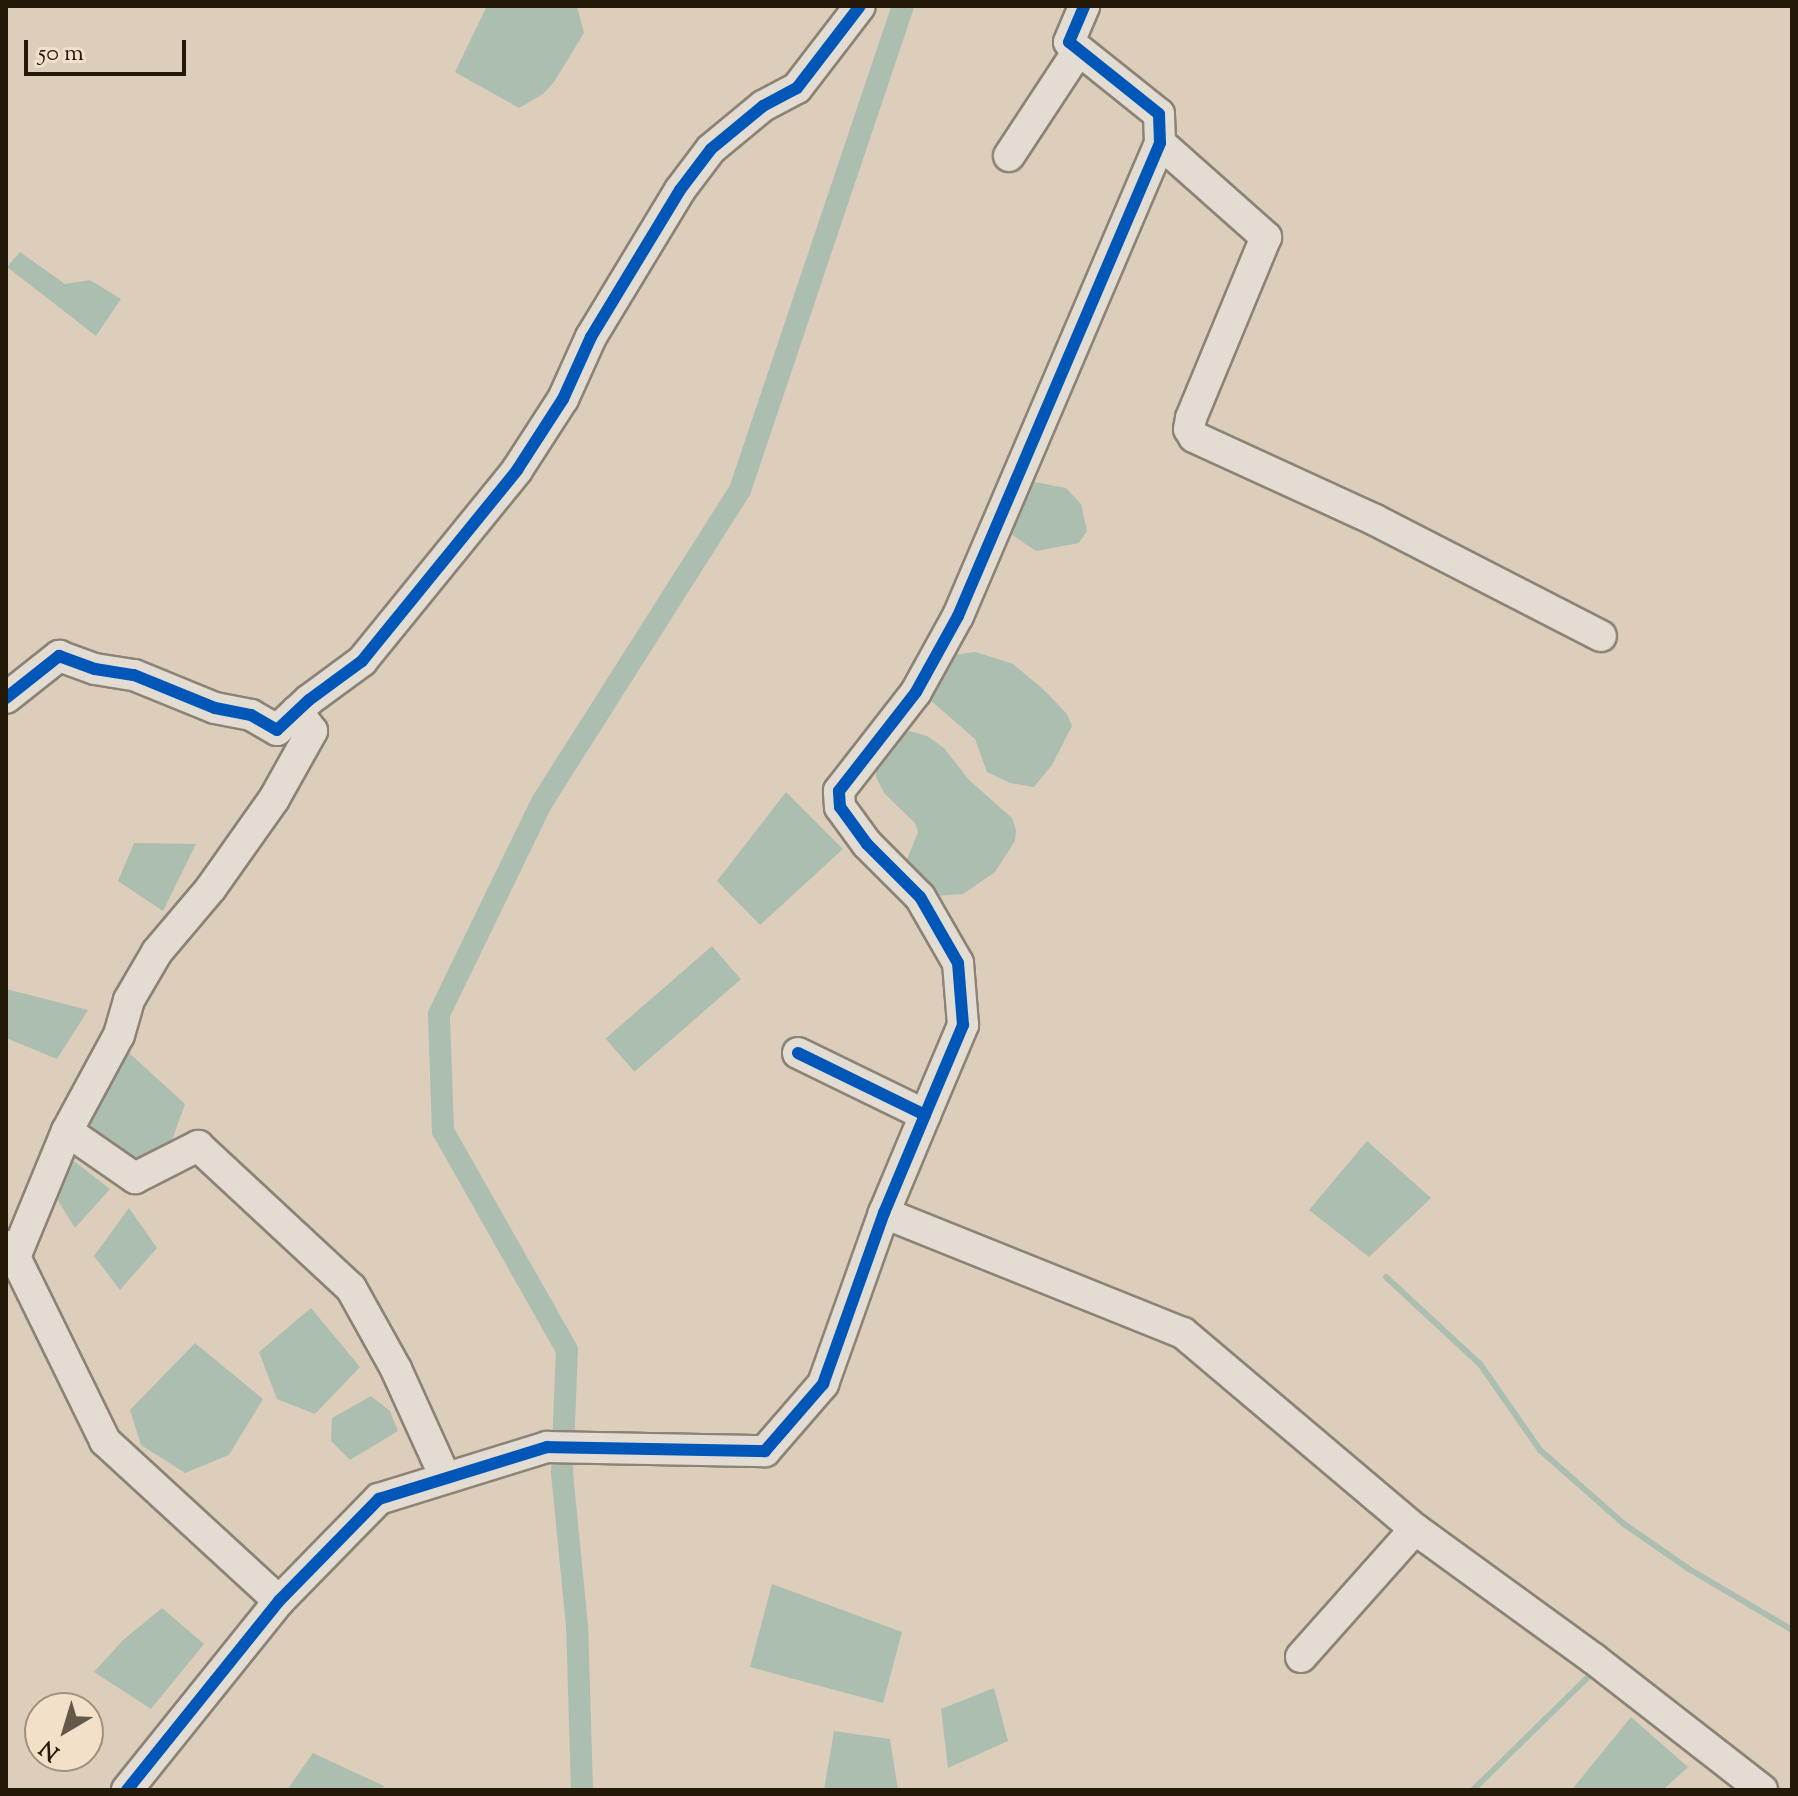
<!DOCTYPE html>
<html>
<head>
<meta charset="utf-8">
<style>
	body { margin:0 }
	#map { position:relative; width:1798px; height:1796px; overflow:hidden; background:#dcceba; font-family:"Sorts Mill Goudy",serif }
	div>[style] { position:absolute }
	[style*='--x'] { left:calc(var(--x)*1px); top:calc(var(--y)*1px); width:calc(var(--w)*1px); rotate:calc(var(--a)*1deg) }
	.water>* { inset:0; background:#acbeb0; transform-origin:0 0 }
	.stream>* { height:6px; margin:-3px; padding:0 3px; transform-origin:3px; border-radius:3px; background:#acbeb0 }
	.canal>* { height:22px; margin:-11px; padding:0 11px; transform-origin:11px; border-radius:11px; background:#acbeb0 }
	.roads { filter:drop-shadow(2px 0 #8c8376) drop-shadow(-2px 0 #8c8376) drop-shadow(0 2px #8c8376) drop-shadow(0 -2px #8c8376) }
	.minor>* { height:30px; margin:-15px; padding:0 15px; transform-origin:15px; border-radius:15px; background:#e3dcd2 }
	.cycleway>* { height:12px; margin:-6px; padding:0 6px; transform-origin:6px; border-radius:6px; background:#0057b8 }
	span { translate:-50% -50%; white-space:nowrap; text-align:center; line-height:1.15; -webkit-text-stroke:7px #f2e1c8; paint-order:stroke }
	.frame { position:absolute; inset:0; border:8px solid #241809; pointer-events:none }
	.north { position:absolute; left:24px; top:1692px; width:80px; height:80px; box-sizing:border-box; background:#f2e1c8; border:2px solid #a0917c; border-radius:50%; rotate:218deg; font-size:22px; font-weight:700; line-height:32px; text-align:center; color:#241809 }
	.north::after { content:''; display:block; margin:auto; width:28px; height:36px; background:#645847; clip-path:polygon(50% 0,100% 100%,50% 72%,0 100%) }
	.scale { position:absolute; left:24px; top:40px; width:162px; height:36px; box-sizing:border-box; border:4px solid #241809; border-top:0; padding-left:10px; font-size:24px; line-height:28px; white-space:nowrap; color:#241809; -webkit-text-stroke:6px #f2e1c8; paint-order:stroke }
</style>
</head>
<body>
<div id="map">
	<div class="water">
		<div style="clip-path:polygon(487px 6px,577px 6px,584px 33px,554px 82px,543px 94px,519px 108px,455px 72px)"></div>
		<div style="clip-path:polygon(20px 252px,65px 284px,90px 280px,121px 299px,96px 336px,7px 267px)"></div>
		<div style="clip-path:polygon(1035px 482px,1066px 488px,1081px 504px,1087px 531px,1079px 543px,1036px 551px,1011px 534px,1006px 513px,1026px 484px)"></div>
		<div style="clip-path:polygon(976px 652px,1013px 664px,1044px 690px,1067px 714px,1072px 726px,1052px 765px,1034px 787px,1010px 783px,987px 772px,975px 739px,929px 699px,927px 689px,952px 655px)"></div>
		<div style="clip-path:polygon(910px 731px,927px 736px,944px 748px,969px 780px,1012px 818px,1016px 830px,1015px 841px,995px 872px,963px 894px,937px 896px,922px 888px,911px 875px,906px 862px,918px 832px,915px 823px,884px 793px,876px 777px,876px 762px,897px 736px)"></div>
		<div style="clip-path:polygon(786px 792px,843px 849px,760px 925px,717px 881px)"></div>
		<div style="clip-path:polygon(134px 843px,196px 844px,163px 911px,118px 881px)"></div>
		<div style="left:712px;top:946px;width:44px;height:141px;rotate:49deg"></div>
		<div style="clip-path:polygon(6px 989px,88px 1010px,57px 1059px,6px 1038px)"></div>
		<div style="clip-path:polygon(127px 1051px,185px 1104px,171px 1143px,139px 1162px,81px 1127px)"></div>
		<div style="clip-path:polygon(1367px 1141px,1431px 1198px,1369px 1257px,1309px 1210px)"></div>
		<div style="clip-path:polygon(74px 1161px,110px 1189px,75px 1228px,52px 1191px)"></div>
		<div style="clip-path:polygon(129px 1208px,157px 1248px,120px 1290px,94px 1256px)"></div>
		<div style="clip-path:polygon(311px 1308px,360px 1367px,315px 1414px,277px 1399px,259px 1352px)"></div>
		<div style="clip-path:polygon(195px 1343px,263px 1399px,229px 1455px,185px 1473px,141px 1445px,130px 1410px)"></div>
		<div style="clip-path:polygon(371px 1396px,390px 1411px,398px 1431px,350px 1460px,331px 1441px,332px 1418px)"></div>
		<div style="clip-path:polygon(772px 1584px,902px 1632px,883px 1703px,750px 1667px)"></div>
		<div style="clip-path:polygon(162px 1608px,204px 1644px,151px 1709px,94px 1672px,123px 1640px)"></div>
		<div style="clip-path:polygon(994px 1688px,1008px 1741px,948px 1768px,941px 1709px)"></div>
		<div style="clip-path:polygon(1631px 1717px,1688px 1767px,1663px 1790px,1577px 1790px,1574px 1787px)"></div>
		<div style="clip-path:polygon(834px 1731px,890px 1739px,898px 1790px,824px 1790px)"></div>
		<div style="clip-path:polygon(313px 1753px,384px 1786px,381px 1790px,287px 1790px)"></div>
	</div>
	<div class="stream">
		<div style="--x:1386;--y:1277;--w:128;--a:42.8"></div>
		<div style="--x:1480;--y:1364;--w:105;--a:55.1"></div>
		<div style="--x:1540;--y:1450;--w:112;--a:41.4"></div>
		<div style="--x:1624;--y:1524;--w:79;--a:34.7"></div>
		<div style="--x:1689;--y:1569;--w:120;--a:30.6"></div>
		<div style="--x:1473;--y:1790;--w:165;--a:-44.5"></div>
		<div style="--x:1591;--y:1674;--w:6;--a:39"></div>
	</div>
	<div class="canal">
		<div style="--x:582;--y:1790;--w:164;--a:-91.7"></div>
		<div style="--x:577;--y:1626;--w:154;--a:-95.6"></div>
		<div style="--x:562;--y:1473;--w:123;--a:-87.7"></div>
		<div style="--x:567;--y:1350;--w:252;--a:-119.5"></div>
		<div style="--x:443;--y:1131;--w:117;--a:-92"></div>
		<div style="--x:439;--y:1014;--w:236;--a:-64.1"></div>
		<div style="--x:542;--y:802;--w:370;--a:-57.6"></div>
		<div style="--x:740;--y:490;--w:511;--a:-71.39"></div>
	</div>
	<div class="roads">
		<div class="minor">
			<div style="--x:1160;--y:143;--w:142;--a:41.6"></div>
			<div style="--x:1266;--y:237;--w:196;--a:112.5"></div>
			<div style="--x:1191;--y:418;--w:11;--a:100"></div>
			<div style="--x:1189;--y:429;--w:9;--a:58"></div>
			<div style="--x:1194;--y:437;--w:199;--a:24.6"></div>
			<div style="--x:1375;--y:520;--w:254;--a:27.2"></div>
			<div style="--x:1009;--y:156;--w:126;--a:-56.7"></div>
			<div style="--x:6;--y:698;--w:68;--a:-38.4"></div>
			<div style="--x:59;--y:656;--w:38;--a:20"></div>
			<div style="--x:95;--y:669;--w:39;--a:9"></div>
			<div style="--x:134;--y:675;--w:87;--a:22.2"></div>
			<div style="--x:215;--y:708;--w:37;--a:11"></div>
			<div style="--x:251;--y:715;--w:30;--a:30"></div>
			<div style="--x:277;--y:730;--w:44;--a:-43.2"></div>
			<div style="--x:309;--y:700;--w:66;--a:-36.3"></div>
			<div style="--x:362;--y:661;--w:246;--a:-50.9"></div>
			<div style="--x:517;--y:470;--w:85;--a:-57.1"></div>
			<div style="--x:563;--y:399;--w:68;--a:-65.7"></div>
			<div style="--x:591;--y:337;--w:172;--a:-58.8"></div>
			<div style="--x:680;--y:190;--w:51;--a:-52.9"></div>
			<div style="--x:711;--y:149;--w:67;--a:-39.6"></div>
			<div style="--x:763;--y:106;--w:38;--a:-28"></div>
			<div style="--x:797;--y:88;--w:103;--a:-52.5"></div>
			<div style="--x:798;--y:1053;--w:141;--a:26"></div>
			<div style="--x:925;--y:1115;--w:98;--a:-67.1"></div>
			<div style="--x:963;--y:1025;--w:62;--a:-94.6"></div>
			<div style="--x:958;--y:963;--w:76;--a:-119.9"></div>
			<div style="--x:920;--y:897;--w:75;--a:-135"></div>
			<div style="--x:867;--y:844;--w:46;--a:-126.1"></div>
			<div style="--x:840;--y:807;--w:16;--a:-94"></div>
			<div style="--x:839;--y:791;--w:125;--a:-52.1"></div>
			<div style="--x:916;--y:692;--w:87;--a:-61.1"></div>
			<div style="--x:958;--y:616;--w:514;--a:-66.87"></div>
			<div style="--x:1160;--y:143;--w:29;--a:-92"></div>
			<div style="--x:1159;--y:114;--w:115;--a:-141.3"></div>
			<div style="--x:1069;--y:42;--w:39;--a:-67"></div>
			<div style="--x:67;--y:1131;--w:109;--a:-61.6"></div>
			<div style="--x:119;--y:1035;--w:36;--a:-74"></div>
			<div style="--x:129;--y:1000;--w:56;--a:-59.7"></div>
			<div style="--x:157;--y:952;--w:84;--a:-49.8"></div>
			<div style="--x:211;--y:888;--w:109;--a:-54.7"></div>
			<div style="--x:274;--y:799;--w:78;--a:-60.8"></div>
			<div style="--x:312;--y:731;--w:25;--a:-127"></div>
			<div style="--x:884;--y:1213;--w:322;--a:21.9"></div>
			<div style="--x:1183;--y:1333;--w:304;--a:40.2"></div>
			<div style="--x:1415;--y:1529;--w:221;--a:36"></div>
			<div style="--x:1594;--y:1659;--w:213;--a:37.9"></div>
			<div style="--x:6;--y:1246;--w:14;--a:51"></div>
			<div style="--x:15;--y:1257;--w:136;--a:-67.6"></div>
			<div style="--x:67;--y:1131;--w:83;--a:34.7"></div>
			<div style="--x:135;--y:1178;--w:71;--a:-26.9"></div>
			<div style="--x:198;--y:1146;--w:209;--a:42.9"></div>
			<div style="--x:351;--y:1288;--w:93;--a:60.9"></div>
			<div style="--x:396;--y:1369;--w:119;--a:65.6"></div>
			<div style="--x:15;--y:1257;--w:205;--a:63.9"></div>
			<div style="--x:105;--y:1441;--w:236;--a:42.6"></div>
			<div style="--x:1301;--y:1657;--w:171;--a:-48.3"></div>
			<div style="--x:127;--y:1790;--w:243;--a:-51.2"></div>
			<div style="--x:279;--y:1601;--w:143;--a:-45.6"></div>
			<div style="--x:379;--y:1499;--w:176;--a:-17.2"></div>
			<div style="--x:547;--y:1447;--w:218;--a:1.1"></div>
			<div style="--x:765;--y:1451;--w:89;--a:-49.1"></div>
			<div style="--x:823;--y:1384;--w:182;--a:-70.4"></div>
			<div style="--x:884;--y:1213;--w:106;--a:-67.3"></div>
		</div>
	</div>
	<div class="cycleway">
		<div style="--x:6;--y:698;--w:68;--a:-38.4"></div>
		<div style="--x:59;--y:656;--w:38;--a:20"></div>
		<div style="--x:95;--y:669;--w:39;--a:9"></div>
		<div style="--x:134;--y:675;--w:87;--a:22.2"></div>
		<div style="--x:215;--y:708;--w:37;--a:11"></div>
		<div style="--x:251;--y:715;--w:30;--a:30"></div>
		<div style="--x:277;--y:730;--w:44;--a:-43.2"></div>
		<div style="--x:309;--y:700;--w:66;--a:-36.3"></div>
		<div style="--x:362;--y:661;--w:246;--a:-50.9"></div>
		<div style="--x:517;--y:470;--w:85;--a:-57.1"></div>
		<div style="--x:563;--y:399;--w:68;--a:-65.7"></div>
		<div style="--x:591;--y:337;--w:172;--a:-58.8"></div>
		<div style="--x:680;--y:190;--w:51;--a:-52.9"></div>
		<div style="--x:711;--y:149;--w:67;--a:-39.6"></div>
		<div style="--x:763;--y:106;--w:38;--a:-28"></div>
		<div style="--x:797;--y:88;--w:103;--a:-52.5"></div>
		<div style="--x:798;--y:1053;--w:141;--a:26"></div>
		<div style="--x:925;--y:1115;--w:98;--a:-67.1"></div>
		<div style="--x:963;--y:1025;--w:62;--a:-94.6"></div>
		<div style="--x:958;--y:963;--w:76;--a:-119.9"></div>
		<div style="--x:920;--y:897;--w:75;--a:-135"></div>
		<div style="--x:867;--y:844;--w:46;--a:-126.1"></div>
		<div style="--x:840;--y:807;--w:16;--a:-94"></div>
		<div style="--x:839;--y:791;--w:125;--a:-52.1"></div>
		<div style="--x:916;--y:692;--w:87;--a:-61.1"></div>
		<div style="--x:958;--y:616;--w:514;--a:-66.87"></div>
		<div style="--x:1160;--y:143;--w:29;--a:-92"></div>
		<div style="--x:1159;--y:114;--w:115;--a:-141.3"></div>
		<div style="--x:1069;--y:42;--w:39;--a:-67"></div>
		<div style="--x:127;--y:1790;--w:243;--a:-51.2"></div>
		<div style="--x:279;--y:1601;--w:143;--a:-45.6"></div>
		<div style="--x:379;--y:1499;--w:176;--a:-17.2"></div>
		<div style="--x:547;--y:1447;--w:218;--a:1.1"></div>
		<div style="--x:765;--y:1451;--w:89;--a:-49.1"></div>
		<div style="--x:823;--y:1384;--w:182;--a:-70.4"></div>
		<div style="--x:884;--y:1213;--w:106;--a:-67.3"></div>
	</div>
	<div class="frame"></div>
	<div class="north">N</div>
	<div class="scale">50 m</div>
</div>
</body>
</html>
